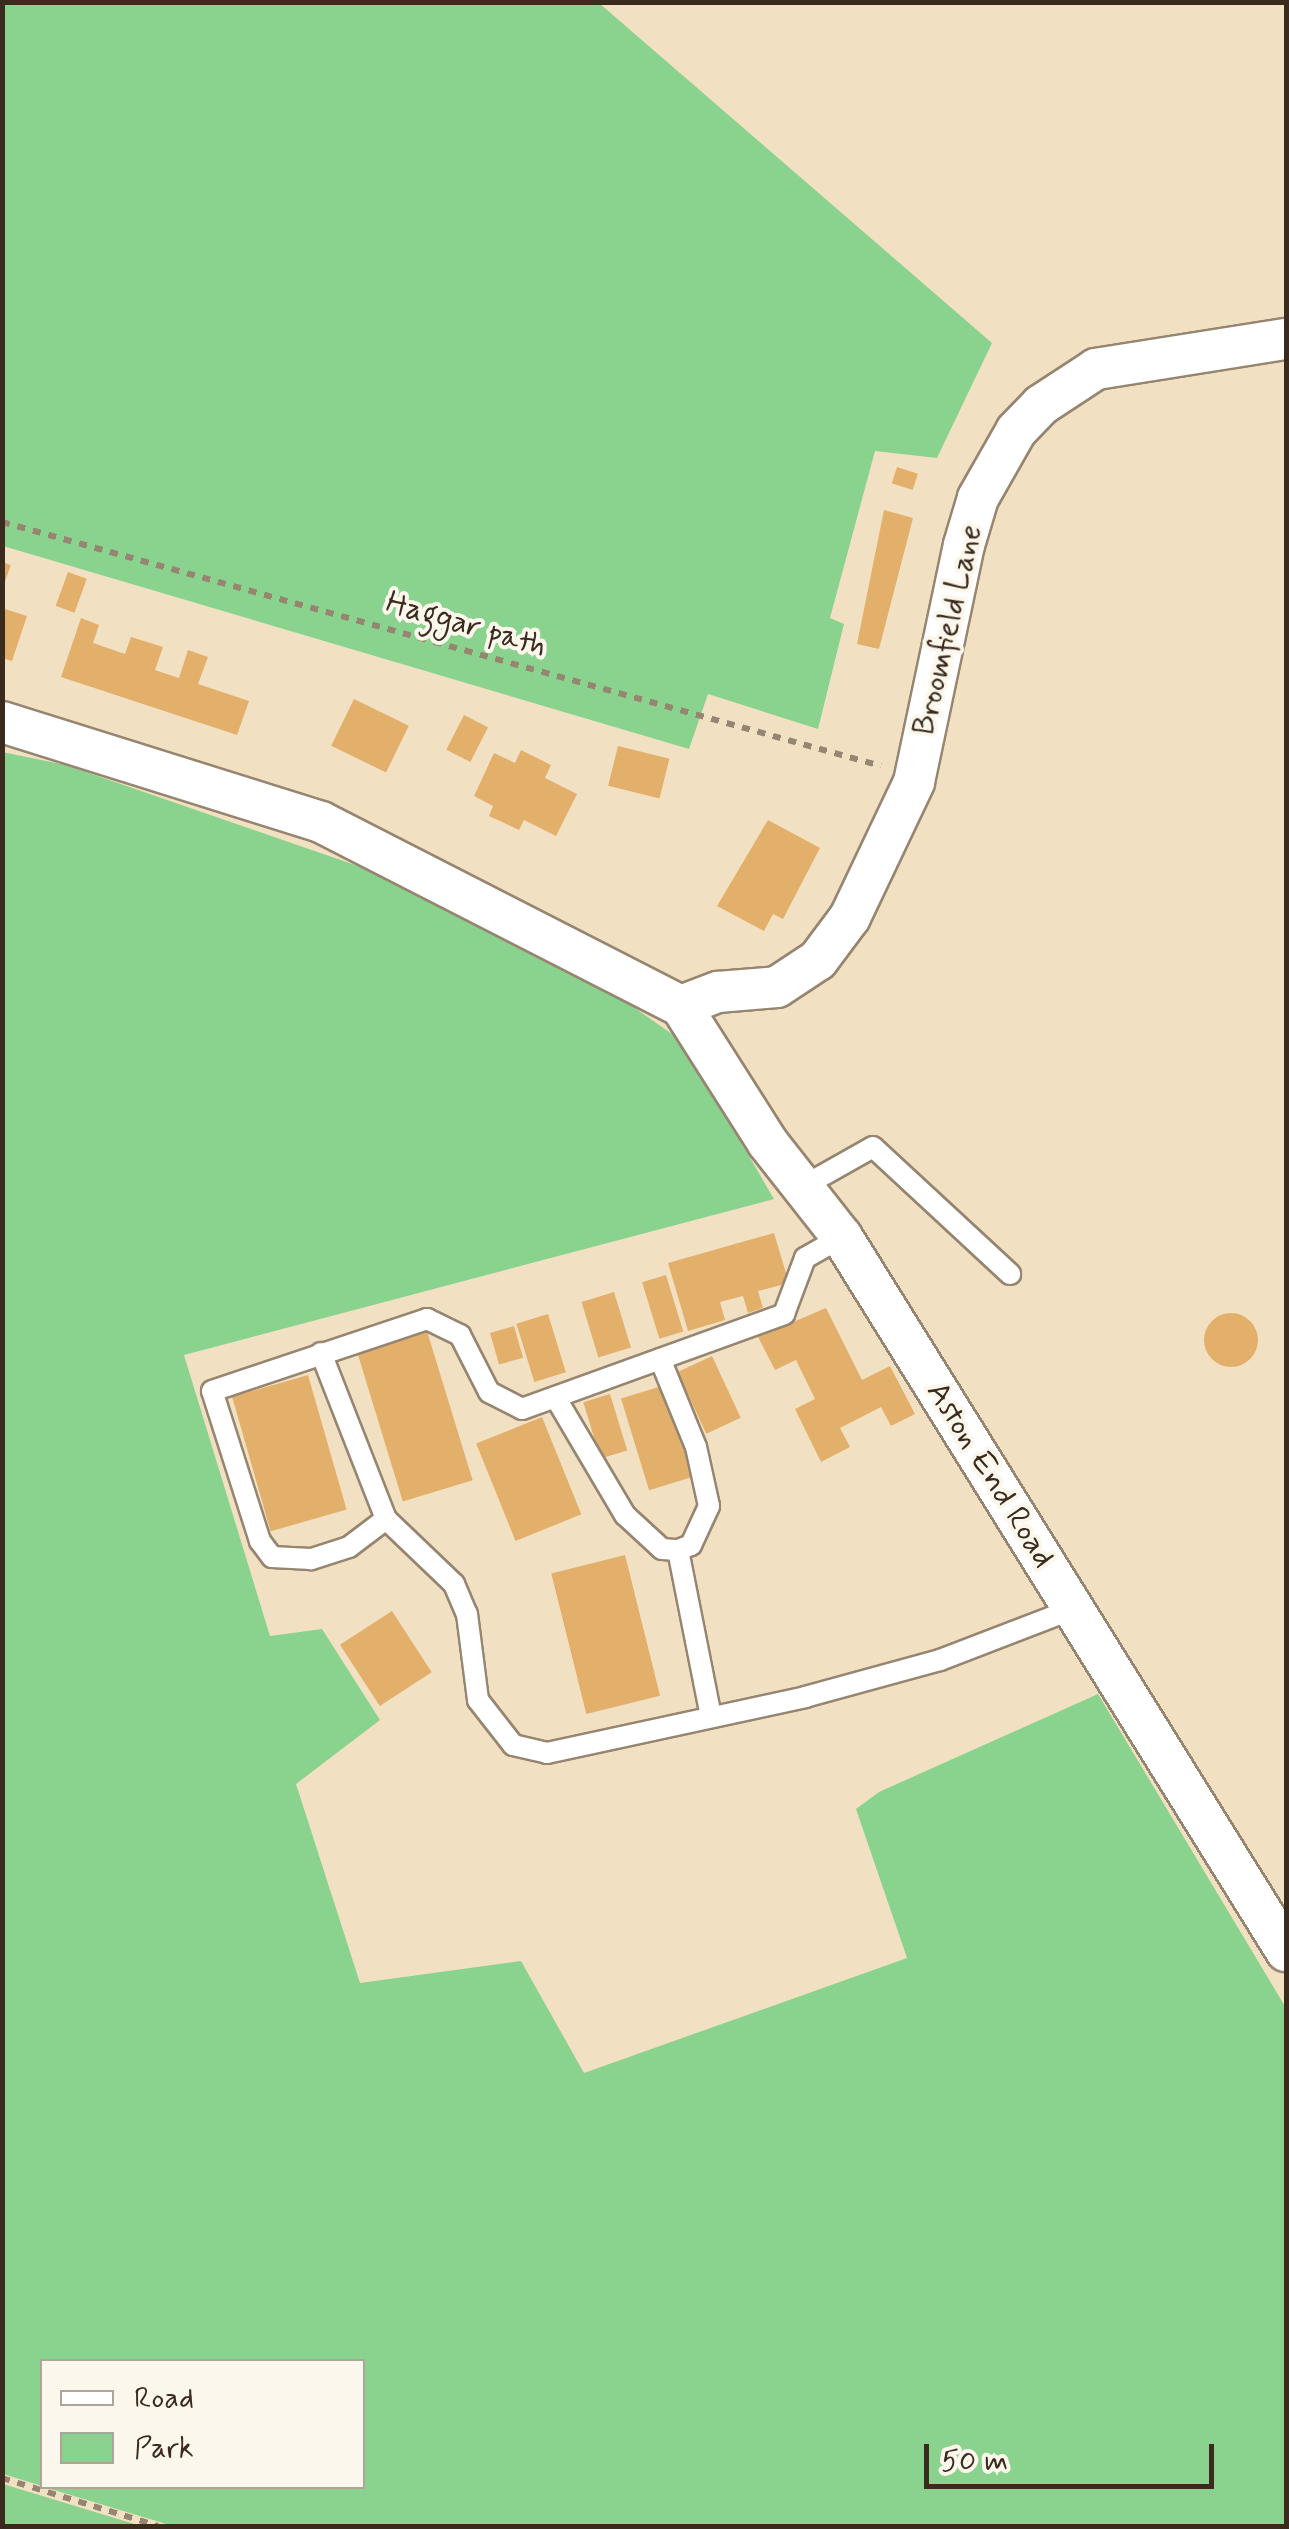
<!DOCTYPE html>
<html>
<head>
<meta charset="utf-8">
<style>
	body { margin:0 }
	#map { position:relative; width:1289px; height:2529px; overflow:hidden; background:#f2e0c2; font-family:Mynerve,sans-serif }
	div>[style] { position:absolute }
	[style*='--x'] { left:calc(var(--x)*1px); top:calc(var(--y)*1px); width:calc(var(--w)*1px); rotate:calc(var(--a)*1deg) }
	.green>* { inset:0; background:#8ad38e }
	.building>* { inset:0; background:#e3b06c; transform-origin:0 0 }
	.round { border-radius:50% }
	.path>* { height:6px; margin-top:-3px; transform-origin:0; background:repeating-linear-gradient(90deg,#968570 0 8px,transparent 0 16px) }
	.roads { filter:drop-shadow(2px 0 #968570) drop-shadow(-2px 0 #968570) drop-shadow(0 2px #968570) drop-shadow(0 -2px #968570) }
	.lane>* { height:20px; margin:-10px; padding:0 10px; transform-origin:10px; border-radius:10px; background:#fff }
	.street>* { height:40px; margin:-20px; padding:0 20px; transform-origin:20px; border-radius:20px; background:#fff }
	span { translate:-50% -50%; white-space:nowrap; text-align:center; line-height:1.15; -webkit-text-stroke:8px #fbf7ec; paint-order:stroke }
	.street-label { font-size:32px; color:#3b2a1e }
	.frame { position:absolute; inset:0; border:5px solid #3b2a1e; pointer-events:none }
	.legend { position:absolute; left:40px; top:2359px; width:325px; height:130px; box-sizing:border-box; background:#fbf7ec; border:2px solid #aea59a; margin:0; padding:12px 18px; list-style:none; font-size:30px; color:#3b2a1e }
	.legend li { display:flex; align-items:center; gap:20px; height:50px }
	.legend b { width:50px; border:2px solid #aea59a }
	.scale { position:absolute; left:924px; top:2444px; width:290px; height:45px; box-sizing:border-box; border:5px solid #3b2a1e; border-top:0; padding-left:12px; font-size:30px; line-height:35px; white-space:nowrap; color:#3b2a1e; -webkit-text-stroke:8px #fbf7ec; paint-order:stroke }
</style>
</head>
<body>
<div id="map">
	<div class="green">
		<div style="clip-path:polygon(2px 3px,599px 3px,992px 343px,937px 458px,875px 451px,830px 618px,844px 624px,818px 729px,708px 694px,689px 749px,3px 546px)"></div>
		<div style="clip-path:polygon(2px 752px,66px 765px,358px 866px,592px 978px,682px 1041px,774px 1199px,184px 1355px,270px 1636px,322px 1629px,380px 1720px,296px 1784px,360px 1983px,521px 1961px,584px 2073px,907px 1958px,856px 1809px,879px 1792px,1098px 1694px,1286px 2008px,1286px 2526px,173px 2526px,44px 2487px,362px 2486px,362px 2362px,42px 2362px,42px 2486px,3px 2474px)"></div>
		<div style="clip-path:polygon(2px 2484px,3px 2484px,141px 2526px,3px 2526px)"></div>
	</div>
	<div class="building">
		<div style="left:897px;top:467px;width:22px;height:17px;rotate:18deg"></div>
		<div style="clip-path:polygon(884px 510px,913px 518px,879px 649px,857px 644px)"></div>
		<div style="clip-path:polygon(2px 562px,11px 565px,3px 587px,2px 587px)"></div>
		<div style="left:68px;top:572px;width:20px;height:36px;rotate:20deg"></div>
		<div style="clip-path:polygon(2px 608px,27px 616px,12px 661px,2px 658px)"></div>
		<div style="clip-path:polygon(81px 618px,99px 625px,93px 643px,125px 654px,131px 637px,163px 647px,155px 670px,179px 678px,188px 650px,208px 657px,198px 684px,249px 701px,237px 735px,61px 677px)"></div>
		<div style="left:354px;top:699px;width:61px;height:52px;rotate:26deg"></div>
		<div style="left:464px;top:715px;width:27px;height:39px;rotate:27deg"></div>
		<div style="left:618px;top:746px;width:53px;height:41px;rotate:14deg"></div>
		<div style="clip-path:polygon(521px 750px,551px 765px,545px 778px,577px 794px,556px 836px,524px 820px,519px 830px,489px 816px,493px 806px,474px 796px,494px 753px,515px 763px)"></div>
		<div style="clip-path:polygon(768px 820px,820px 848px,783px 919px,773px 914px,764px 931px,717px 906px)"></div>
		<div style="clip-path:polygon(774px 1233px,789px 1283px,758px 1291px,763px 1308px,748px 1313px,743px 1296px,720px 1302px,725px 1320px,688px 1331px,668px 1263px)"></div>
		<div style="left:666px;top:1275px;width:59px;height:25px;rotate:73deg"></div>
		<div style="left:614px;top:1292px;width:58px;height:34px;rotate:73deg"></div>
		<div style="clip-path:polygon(826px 1308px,862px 1380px,890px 1366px,915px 1414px,891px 1426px,881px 1407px,840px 1428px,850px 1447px,821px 1462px,795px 1409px,815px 1399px,796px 1360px,775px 1370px,758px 1337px)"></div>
		<div class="round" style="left:1204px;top:1313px;width:54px;height:54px"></div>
		<div style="left:548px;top:1314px;width:61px;height:33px;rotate:73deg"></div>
		<div style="left:514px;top:1326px;width:33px;height:25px;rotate:74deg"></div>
		<div style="left:427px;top:1331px;width:156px;height:73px;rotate:73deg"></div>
		<div style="left:712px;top:1356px;width:68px;height:38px;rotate:65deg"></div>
		<div style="left:308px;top:1375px;width:140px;height:79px;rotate:74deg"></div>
		<div style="left:665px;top:1385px;width:96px;height:46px;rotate:73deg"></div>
		<div style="left:610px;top:1394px;width:59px;height:28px;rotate:73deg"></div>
		<div style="left:542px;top:1417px;width:105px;height:71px;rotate:68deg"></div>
		<div style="left:625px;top:1555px;width:145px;height:76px;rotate:76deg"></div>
		<div style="left:392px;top:1611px;width:73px;height:62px;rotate:57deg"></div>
	</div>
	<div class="path">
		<div style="--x:2;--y:522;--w:912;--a:15.51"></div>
		<div style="--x:2;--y:2478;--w:163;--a:17.1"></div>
	</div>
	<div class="roads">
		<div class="lane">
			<div style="--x:802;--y:1187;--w:81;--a:-29.4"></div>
			<div style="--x:873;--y:1147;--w:187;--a:42.8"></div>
			<div style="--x:321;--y:1353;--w:178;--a:68.6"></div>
			<div style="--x:386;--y:1519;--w:94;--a:43.7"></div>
			<div style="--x:454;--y:1584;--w:33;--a:67"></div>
			<div style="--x:467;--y:1614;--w:87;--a:82.7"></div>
			<div style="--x:478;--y:1700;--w:57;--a:52.1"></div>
			<div style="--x:513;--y:1745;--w:35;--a:13"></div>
			<div style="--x:547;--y:1753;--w:264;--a:-12.2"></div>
			<div style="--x:805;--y:1697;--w:140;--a:-15.3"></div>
			<div style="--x:940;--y:1660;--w:142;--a:-21"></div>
			<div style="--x:557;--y:1400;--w:134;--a:59.4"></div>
			<div style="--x:625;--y:1515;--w:50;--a:42.6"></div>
			<div style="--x:662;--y:1549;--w:16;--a:4"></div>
			<div style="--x:678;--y:1550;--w:14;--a:-21"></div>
			<div style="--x:691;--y:1545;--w:43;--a:-65.2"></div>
			<div style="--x:709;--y:1506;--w:60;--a:-102.4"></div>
			<div style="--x:696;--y:1447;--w:95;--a:-112.2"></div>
			<div style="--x:386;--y:1519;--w:46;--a:142.9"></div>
			<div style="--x:349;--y:1547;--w:40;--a:162"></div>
			<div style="--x:311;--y:1559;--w:39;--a:-177"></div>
			<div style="--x:272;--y:1557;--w:20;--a:-127"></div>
			<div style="--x:260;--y:1541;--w:157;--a:-107.7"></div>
			<div style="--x:212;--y:1391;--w:227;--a:-18.5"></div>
			<div style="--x:427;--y:1319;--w:37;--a:26"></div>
			<div style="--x:460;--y:1335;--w:64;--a:63"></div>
			<div style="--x:489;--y:1392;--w:37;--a:27"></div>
			<div style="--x:522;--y:1409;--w:279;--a:-19.9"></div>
			<div style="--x:784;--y:1314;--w:60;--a:-69.4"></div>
			<div style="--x:805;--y:1258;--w:43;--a:-29.6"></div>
			<div style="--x:678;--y:1550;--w:169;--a:78.8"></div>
		</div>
		<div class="street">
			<div style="--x:2;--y:722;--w:334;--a:17.4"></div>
			<div style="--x:321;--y:822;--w:404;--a:27.1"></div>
			<div style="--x:681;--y:1006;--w:162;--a:57.6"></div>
			<div style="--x:768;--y:1143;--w:120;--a:51.8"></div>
			<div style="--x:842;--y:1237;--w:841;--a:58.12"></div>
			<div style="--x:681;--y:1006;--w:40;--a:-21"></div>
			<div style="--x:718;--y:992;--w:59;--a:-4.8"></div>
			<div style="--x:777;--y:987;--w:49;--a:-33.4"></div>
			<div style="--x:818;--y:960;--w:54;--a:-53.3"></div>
			<div style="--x:850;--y:917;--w:149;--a:-64.6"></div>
			<div style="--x:914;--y:782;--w:242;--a:-78.1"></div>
			<div style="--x:964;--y:545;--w:49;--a:-73.4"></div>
			<div style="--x:978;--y:498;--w:77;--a:-60.4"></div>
			<div style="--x:1016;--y:431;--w:36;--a:-46"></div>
			<div style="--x:1041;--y:405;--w:66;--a:-33.2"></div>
			<div style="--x:1096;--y:369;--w:192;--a:-9"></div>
		</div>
	</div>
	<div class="street-label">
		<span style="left:466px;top:625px;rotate:16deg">Haggar path</span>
		<span style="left:948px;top:630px;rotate:-77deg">Broomfield Lane</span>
		<span style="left:990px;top:1475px;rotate:58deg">Aston End Road</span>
	</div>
	<div class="frame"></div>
	<ul class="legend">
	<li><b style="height:12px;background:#fff"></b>Road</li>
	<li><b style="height:28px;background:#8ad38e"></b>Park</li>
	</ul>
	<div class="scale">50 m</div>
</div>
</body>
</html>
